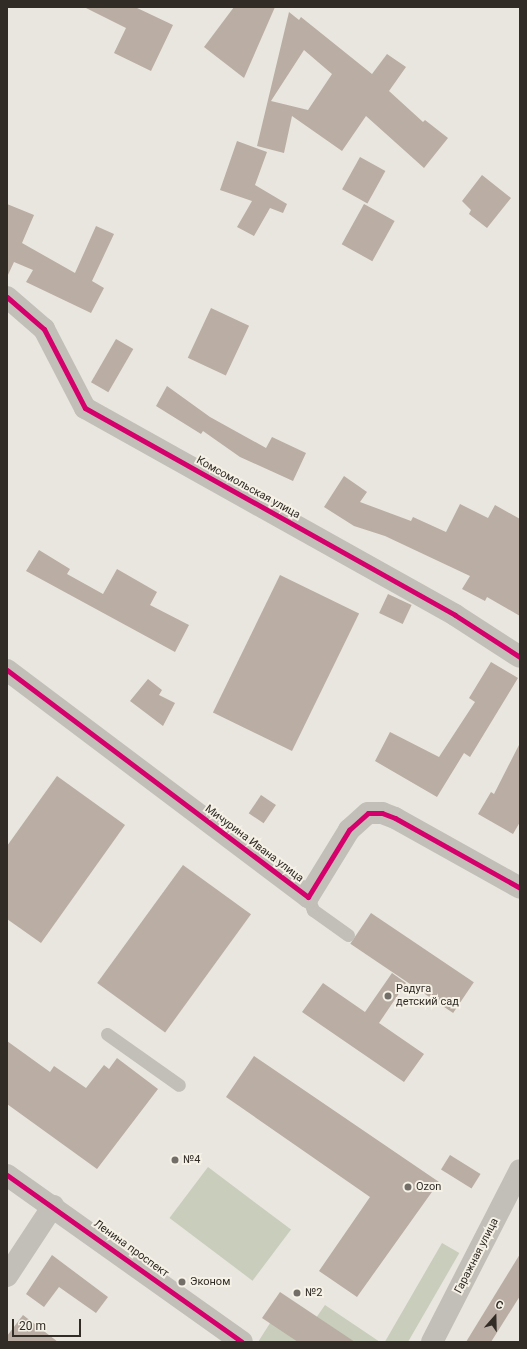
<!DOCTYPE html>
<html>
<head>
<meta charset="utf-8">
<style>
	body { margin:0 }
	#map { position:relative; width:527px; height:1349px; overflow:hidden; background:#e9e6df; font-family:Roboto,sans-serif }
	div>[style] { position:absolute }
	[style*='--x'] { left:calc(var(--x)*1px); top:calc(var(--y)*1px); width:calc(var(--w)*1px); rotate:calc(var(--a)*1deg) }
	.green>* { inset:0; background:#c8cebb; transform-origin:0 0 }
	.building>* { inset:0; background:#baada3; transform-origin:0 0 }
	.lane>* { height:13px; margin:-6.5px; padding:0 6.5px; transform-origin:6.5px; border-radius:6.5px; background:#c2beb8 }
	.street>* { height:22px; margin:-11px; padding:0 11px; transform-origin:11px; border-radius:11px; background:#c2beb8 }
	.cycleway>* { height:5px; margin:-2.5px; padding:0 2.5px; transform-origin:2.5px; border-radius:2.5px; background:#d6006c }
	.dots>* { width:11px; height:11px; translate:-50% -50%; box-sizing:border-box; border:2px solid #f6f1e6; border-radius:50% }
	span { translate:-50% -50%; white-space:nowrap; text-align:center; line-height:1.15; -webkit-text-stroke:4px #f6f1e6; paint-order:stroke }
	.street-label { font-size:11px; color:#322c27 }
	.poi-label { font-size:11px; color:#322c27 }
	.left { translate:0 -50%; text-align:left }
	.frame { position:absolute; inset:0; border:8px solid #322c27; pointer-events:none }
	.north { position:absolute; left:475px; top:1297px; width:40px; height:40px; -webkit-text-stroke:3px #f6f1e6; paint-order:stroke; rotate:20deg; font-size:11px; font-weight:700; line-height:16px; text-align:center; color:#322c27 }
	.north::after { content:''; display:block; margin:auto; width:14px; height:18px; background:#322c27; clip-path:polygon(50% 0,100% 100%,50% 72%,0 100%) }
	.scale { position:absolute; left:12px; top:1319px; width:69px; height:18px; box-sizing:border-box; border:2px solid #322c27; border-top:0; padding-left:5px; font-size:12px; line-height:14px; white-space:nowrap; color:#322c27; -webkit-text-stroke:3px #f6f1e6; paint-order:stroke }
</style>
</head>
<body>
<div id="map">
	<div class="green">
		<div style="left:208px;top:1167px;width:104px;height:64px;rotate:37deg"></div>
		<div style="left:442px;top:1243px;width:20px;height:115px;rotate:30deg"></div>
		<div style="clip-path:polygon(325px 1305px,380px 1342px,258px 1342px,279px 1309px,309px 1328px)"></div>
	</div>
	<div class="building">
		<div style="clip-path:polygon(84px 7px,135px 7px,173px 25px,151px 71px,114px 53px,126px 28px)"></div>
		<div style="clip-path:polygon(234px 7px,275px 7px,244px 78px,204px 47px)"></div>
		<div style="clip-path:polygon(evenodd,289px 12px,299px 20px,301px 17px,372px 74px,387px 54px,406px 67px,389px 91px,423px 122px,425px 120px,448px 138px,424px 168px,366px 116px,342px 151px,292px 116px,284px 153px,257px 146px,289px 12px,304px 50px,332px 74px,308px 110px,271px 101px,304px 50px)"></div>
		<div style="clip-path:polygon(237px 141px,267px 152px,255px 185px,287px 204px,283px 213px,270px 208px,254px 236px,237px 227px,252px 201px,220px 190px)"></div>
		<div style="left:360px;top:157px;width:29px;height:37px;rotate:29deg"></div>
		<div style="clip-path:polygon(482px 175px,511px 198px,487px 228px,469px 214px,471px 210px,462px 201px)"></div>
		<div style="clip-path:polygon(7px 204px,34px 215px,22px 243px,75px 273px,96px 226px,114px 234px,92px 281px,104px 288px,91px 313px,26px 282px,33px 270px,14px 262px,7px 277px)"></div>
		<div style="left:364px;top:204px;width:35px;height:46px;rotate:29deg"></div>
		<div style="left:211px;top:308px;width:42px;height:55px;rotate:25deg"></div>
		<div style="left:116px;top:339px;width:20px;height:50px;rotate:30deg"></div>
		<div style="clip-path:polygon(167px 386px,210px 417px,266px 448px,272px 437px,306px 453px,293px 481px,240px 457px,203px 431px,201px 434px,156px 406px)"></div>
		<div style="clip-path:polygon(344px 476px,367px 492px,360px 502px,411px 521px,413px 517px,446px 532px,460px 504px,488px 518px,495px 505px,520px 519px,520px 616px,487px 597px,485px 601px,462px 589px,470px 576px,385px 536px,354px 526px,324px 507px)"></div>
		<div style="clip-path:polygon(39px 550px,70px 569px,67px 574px,103px 594px,117px 569px,157px 592px,150px 605px,189px 625px,175px 652px,26px 571px)"></div>
		<div style="left:280px;top:575px;width:88px;height:153px;rotate:26deg"></div>
		<div style="left:388px;top:594px;width:26px;height:21px;rotate:25deg"></div>
		<div style="clip-path:polygon(491px 662px,518px 678px,470px 757px,464px 753px,437px 797px,375px 761px,390px 732px,439px 757px,475px 702px,469px 698px)"></div>
		<div style="clip-path:polygon(148px 679px,162px 690px,159px 695px,175px 703px,163px 726px,130px 701px)"></div>
		<div style="clip-path:polygon(520px 743px,520px 822px,513px 834px,478px 814px,491px 792px,494px 794px)"></div>
		<div style="clip-path:polygon(57px 776px,125px 825px,41px 943px,7px 919px,7px 846px)"></div>
		<div style="left:261px;top:795px;width:18px;height:22px;rotate:34deg"></div>
		<div style="left:183px;top:865px;width:84px;height:146px;rotate:36deg"></div>
		<div style="left:371px;top:913px;width:124px;height:37px;rotate:34deg"></div>
		<div style="clip-path:polygon(392px 973px,406px 983px,379px 1023px,424px 1054px,404px 1082px,302px 1012px,323px 983px,365px 1012px)"></div>
		<div style="clip-path:polygon(7px 1041px,50px 1072px,54px 1066px,86px 1088px,104px 1065px,109px 1069px,117px 1058px,158px 1089px,97px 1169px,7px 1104px)"></div>
		<div style="clip-path:polygon(254px 1056px,439px 1182px,357px 1297px,319px 1271px,370px 1197px,226px 1097px)"></div>
		<div style="left:450px;top:1155px;width:36px;height:17px;rotate:32deg"></div>
		<div style="clip-path:polygon(520px 1254px,520px 1296px,491px 1342px,466px 1342px)"></div>
		<div style="clip-path:polygon(52px 1255px,108px 1297px,96px 1313px,59px 1287px,44px 1307px,26px 1294px)"></div>
		<div style="clip-path:polygon(280px 1292px,355px 1342px,298px 1342px,262px 1318px)"></div>
		<div style="clip-path:polygon(23px 1315px,58px 1342px,7px 1342px,7px 1336px)"></div>
	</div>
	<div class="lane">
		<div style="--x:308;--y:897;--w:14;--a:69"></div>
		<div style="--x:313;--y:910;--w:43;--a:35.5"></div>
		<div style="--x:107;--y:1034;--w:88;--a:35.3"></div>
	</div>
	<div class="street">
		<div style="--x:7;--y:297;--w:49;--a:40.9"></div>
		<div style="--x:44;--y:329;--w:89;--a:62.6"></div>
		<div style="--x:85;--y:408;--w:424;--a:29.2"></div>
		<div style="--x:455;--y:615;--w:77;--a:32.9"></div>
		<div style="--x:7;--y:670;--w:377;--a:37"></div>
		<div style="--x:308;--y:897;--w:79;--a:-58.5"></div>
		<div style="--x:349;--y:830;--w:25;--a:-42"></div>
		<div style="--x:368;--y:813;--w:14;--a:0"></div>
		<div style="--x:382;--y:813;--w:14;--a:21"></div>
		<div style="--x:395;--y:818;--w:143;--a:29.2"></div>
		<div style="--x:7;--y:1175;--w:288;--a:35.4"></div>
		<div style="--x:7;--y:1276;--w:84;--a:-56.7"></div>
		<div style="--x:432;--y:1342;--w:193;--a:-62.9"></div>
	</div>
	<div class="cycleway">
		<div style="--x:7;--y:297;--w:49;--a:40.9"></div>
		<div style="--x:44;--y:329;--w:89;--a:62.6"></div>
		<div style="--x:85;--y:408;--w:424;--a:29.2"></div>
		<div style="--x:455;--y:615;--w:77;--a:32.9"></div>
		<div style="--x:7;--y:670;--w:377;--a:37"></div>
		<div style="--x:308;--y:897;--w:79;--a:-58.5"></div>
		<div style="--x:349;--y:830;--w:25;--a:-42"></div>
		<div style="--x:368;--y:813;--w:14;--a:0"></div>
		<div style="--x:382;--y:813;--w:14;--a:21"></div>
		<div style="--x:395;--y:818;--w:143;--a:29.2"></div>
		<div style="--x:7;--y:1175;--w:288;--a:35.4"></div>
	</div>
	<div class="dots">
		<div style="left:388px;top:996px;background:#726d67"></div>
		<div style="left:175px;top:1160px;background:#726d67"></div>
		<div style="left:408px;top:1187px;background:#726d67"></div>
		<div style="left:182px;top:1282px;background:#726d67"></div>
		<div style="left:297px;top:1293px;background:#726d67"></div>
	</div>
	<div class="street-label">
		<span style="left:248px;top:488px;rotate:29deg">Комсомольская улица</span>
		<span style="left:254px;top:844px;rotate:37deg">Мичурина Ивана улица</span>
		<span style="left:131px;top:1249px;rotate:36deg">Ленина проспект</span>
		<span style="left:477px;top:1256px;rotate:-63deg">Гаражная улица</span>
	</div>
	<div class="poi-label">
		<span class="left" style="left:396px;top:996px">Радуга<br>детский сад</span>
		<span class="left" style="left:183px;top:1160px">№4</span>
		<span class="left" style="left:416px;top:1187px">Ozon</span>
		<span class="left" style="left:190px;top:1282px">Эконом</span>
		<span class="left" style="left:305px;top:1293px">№2</span>
	</div>
	<div class="frame"></div>
	<div class="north">С</div>
	<div class="scale">20 m</div>
</div>
</body>
</html>
